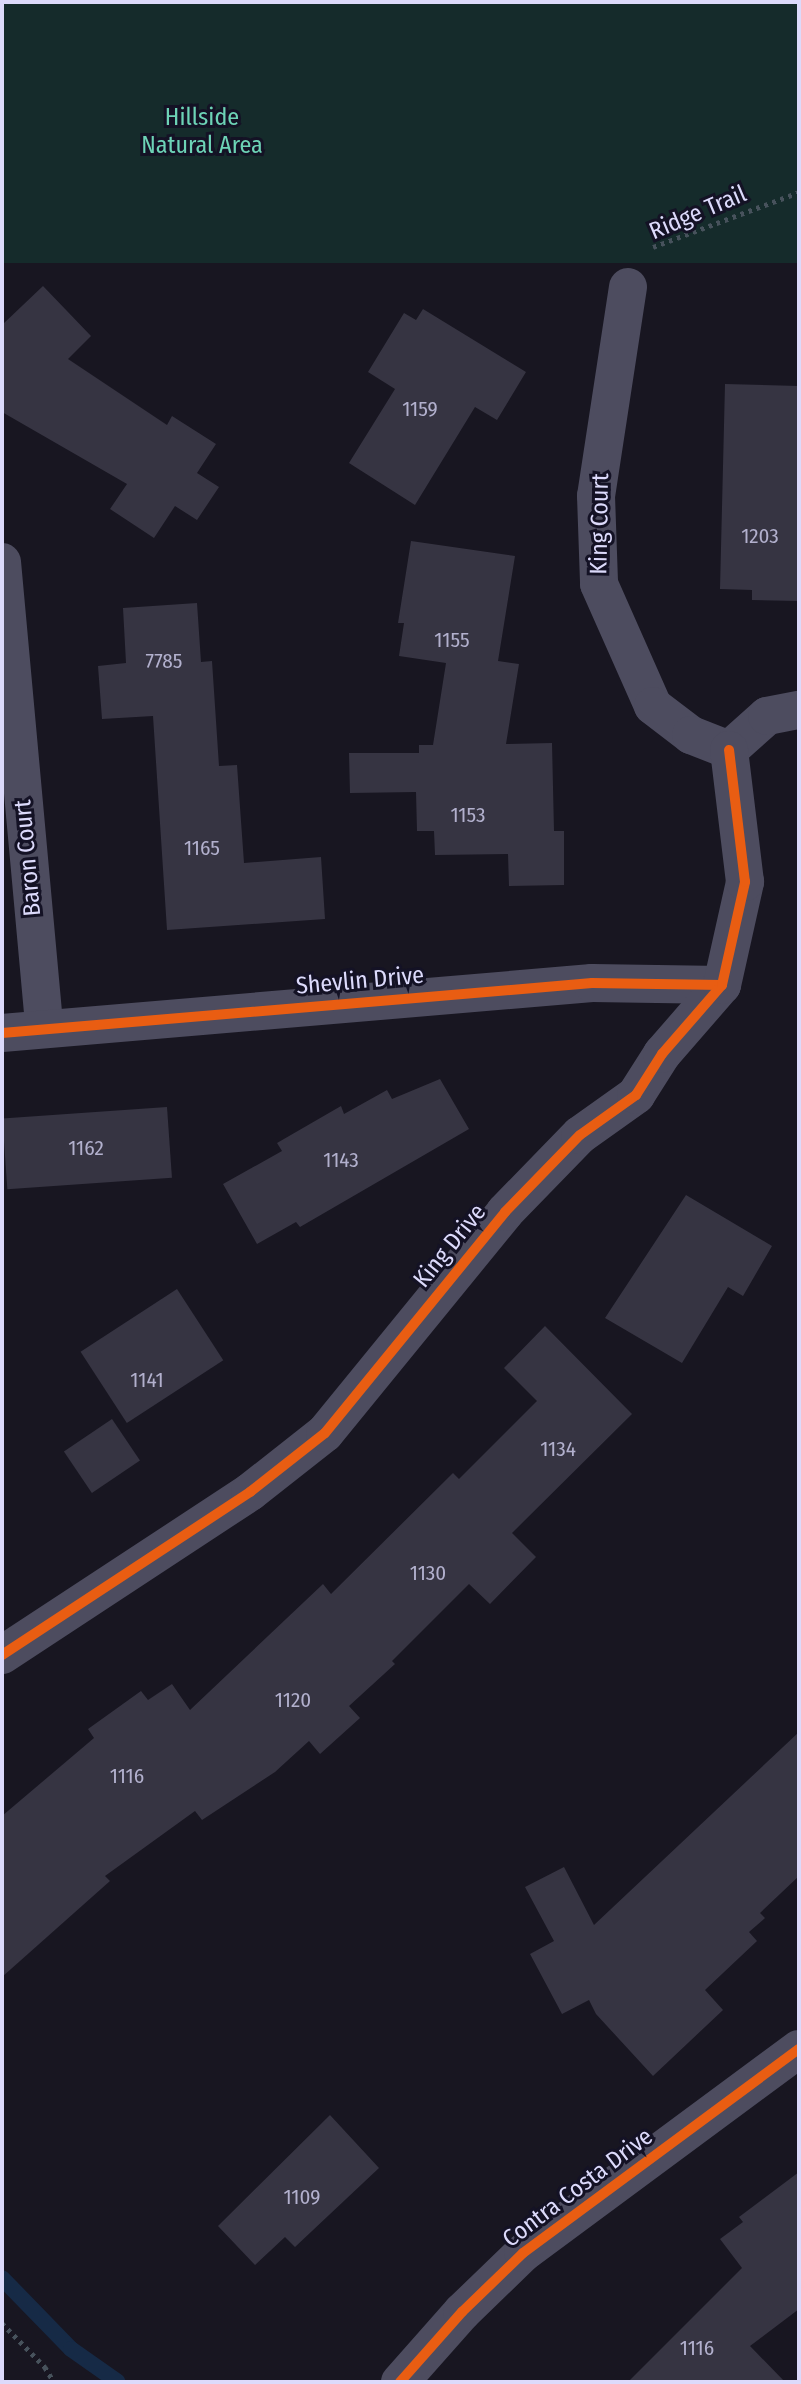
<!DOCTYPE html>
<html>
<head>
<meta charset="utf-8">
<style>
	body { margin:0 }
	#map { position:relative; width:801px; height:2384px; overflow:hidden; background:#181621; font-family:"Fira Sans Condensed",sans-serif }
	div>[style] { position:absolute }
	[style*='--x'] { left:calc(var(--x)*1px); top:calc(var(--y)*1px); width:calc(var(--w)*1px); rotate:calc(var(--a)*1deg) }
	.green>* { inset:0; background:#152b2b; transform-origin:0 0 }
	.stream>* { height:16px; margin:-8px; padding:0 8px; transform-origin:8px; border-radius:8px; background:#162a46 }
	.building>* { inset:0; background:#363442; transform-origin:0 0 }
	.path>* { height:4.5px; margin-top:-2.25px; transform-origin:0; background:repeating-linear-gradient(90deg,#47525c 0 3.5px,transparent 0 8.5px) }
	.minor>* { height:38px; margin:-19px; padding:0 19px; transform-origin:19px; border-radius:19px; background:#4d4c5f }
	.cycleway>* { height:10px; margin:-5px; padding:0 5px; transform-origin:5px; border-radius:5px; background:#e95d12 }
	span { translate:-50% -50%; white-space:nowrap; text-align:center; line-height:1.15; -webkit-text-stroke:6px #141225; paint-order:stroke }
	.number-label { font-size:21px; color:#b2b0cd }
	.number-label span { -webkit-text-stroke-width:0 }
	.park-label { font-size:24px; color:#6dd3b6 }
	.street-label { font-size:24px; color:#dcdafb }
	.frame { position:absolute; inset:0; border:4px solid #dcdafb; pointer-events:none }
</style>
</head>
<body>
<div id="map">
	<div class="green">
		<div style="left:2px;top:2px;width:797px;height:261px"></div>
	</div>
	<div class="stream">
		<div style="--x:2;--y:2278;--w:99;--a:45.8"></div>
		<div style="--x:71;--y:2349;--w:57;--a:35.1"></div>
	</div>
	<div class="building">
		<div style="clip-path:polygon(43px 286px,91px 336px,68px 359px,167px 425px,172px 416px,216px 444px,197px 473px,219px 487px,197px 520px,175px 506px,154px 538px,110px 509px,127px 484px,2px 412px,2px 325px)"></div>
		<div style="clip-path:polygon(423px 309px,526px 372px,497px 420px,475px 407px,415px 505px,349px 463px,395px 389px,368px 372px,404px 313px,416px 320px)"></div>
		<div style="clip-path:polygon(725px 384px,799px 386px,799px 601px,752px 600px,752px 590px,720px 589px)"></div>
		<div style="clip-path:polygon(411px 541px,515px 556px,498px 661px,519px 664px,506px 744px,552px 743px,554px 831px,564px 831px,564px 885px,509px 886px,508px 854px,435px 855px,434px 831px,417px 831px,416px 792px,350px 793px,349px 753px,419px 753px,419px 745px,433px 745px,446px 663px,399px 656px,404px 623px,398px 623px)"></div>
		<div style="clip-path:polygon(197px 603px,201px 662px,212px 661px,219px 766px,237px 765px,244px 863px,321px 857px,325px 919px,167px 930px,153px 716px,102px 719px,98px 666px,126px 663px,123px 608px)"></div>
		<div style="clip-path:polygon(440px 1079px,469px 1129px,300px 1227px,296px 1222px,257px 1244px,223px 1184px,282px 1151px,277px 1143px,341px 1106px,344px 1114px,387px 1090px,392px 1099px)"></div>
		<div style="left:167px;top:1107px;width:71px;height:165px;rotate:86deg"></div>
		<div style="clip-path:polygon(686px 1195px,772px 1246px,743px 1296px,728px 1287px,682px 1363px,605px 1318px)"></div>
		<div style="left:177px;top:1289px;width:85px;height:115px;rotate:57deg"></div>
		<div style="clip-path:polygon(545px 1326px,632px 1414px,512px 1533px,536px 1557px,490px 1604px,469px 1584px,392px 1661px,395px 1664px,349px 1706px,360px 1718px,320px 1754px,309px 1741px,275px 1772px,202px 1820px,195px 1811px,105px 1876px,110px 1881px,2px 1977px,2px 1816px,94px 1738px,88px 1729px,141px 1691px,148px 1700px,172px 1684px,190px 1710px,323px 1584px,331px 1594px,453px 1473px,459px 1479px,537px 1401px,504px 1368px)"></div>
		<div style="left:112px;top:1419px;width:50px;height:58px;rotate:56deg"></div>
		<div style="clip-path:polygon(799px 1732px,799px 1876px,760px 1913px,765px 1918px,749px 1932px,757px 1941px,705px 1990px,723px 2010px,653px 2076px,596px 2014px,589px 2000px,562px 2014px,530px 1954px,554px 1941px,525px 1887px,564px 1867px,594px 1925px)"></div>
		<div style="clip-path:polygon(330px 2115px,379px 2168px,295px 2247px,285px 2237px,255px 2265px,218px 2226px)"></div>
		<div style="clip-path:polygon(799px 2172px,799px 2309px,750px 2346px,785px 2382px,628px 2382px,742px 2268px,720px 2239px,743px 2222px,739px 2217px)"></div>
	</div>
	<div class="path">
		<div style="--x:653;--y:247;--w:156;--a:-20.6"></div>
		<div style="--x:2;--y:2323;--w:62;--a:45.7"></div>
		<div style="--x:45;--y:2367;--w:17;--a:59"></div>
	</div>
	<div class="minor">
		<div style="--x:628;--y:287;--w:211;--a:98.7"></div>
		<div style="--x:596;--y:496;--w:88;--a:88"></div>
		<div style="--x:599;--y:584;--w:133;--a:66.1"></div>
		<div style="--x:653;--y:706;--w:48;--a:37.3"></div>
		<div style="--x:691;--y:735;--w:41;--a:21.5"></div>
		<div style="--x:2;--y:562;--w:468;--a:84.8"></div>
		<div style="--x:729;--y:750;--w:51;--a:-41.8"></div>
		<div style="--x:767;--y:716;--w:33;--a:-11"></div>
		<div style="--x:2;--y:1033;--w:592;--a:-4.84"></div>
		<div style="--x:592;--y:983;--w:130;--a:0.9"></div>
		<div style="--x:2;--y:1655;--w:297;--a:-33.3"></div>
		<div style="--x:250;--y:1492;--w:95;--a:-38.2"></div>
		<div style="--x:325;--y:1433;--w:285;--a:-50.8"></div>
		<div style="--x:505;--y:1212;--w:107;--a:-45.8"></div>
		<div style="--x:580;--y:1135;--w:69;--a:-35.5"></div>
		<div style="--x:636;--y:1095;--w:49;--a:-57.6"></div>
		<div style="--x:662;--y:1054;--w:91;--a:-49"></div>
		<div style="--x:722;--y:985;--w:106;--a:-77.4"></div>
		<div style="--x:745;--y:882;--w:133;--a:-96.9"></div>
		<div style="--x:400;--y:2382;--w:94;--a:-48.5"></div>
		<div style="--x:462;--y:2312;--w:85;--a:-44"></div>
		<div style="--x:523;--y:2253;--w:343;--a:-36.5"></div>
	</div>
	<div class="cycleway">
		<div style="--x:2;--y:1033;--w:592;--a:-4.84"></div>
		<div style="--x:592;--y:983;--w:130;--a:0.9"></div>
		<div style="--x:2;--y:1655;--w:297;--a:-33.3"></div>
		<div style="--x:250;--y:1492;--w:95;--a:-38.2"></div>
		<div style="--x:325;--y:1433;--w:285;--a:-50.8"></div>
		<div style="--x:505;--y:1212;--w:107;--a:-45.8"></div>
		<div style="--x:580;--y:1135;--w:69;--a:-35.5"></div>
		<div style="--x:636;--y:1095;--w:49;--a:-57.6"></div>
		<div style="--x:662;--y:1054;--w:91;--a:-49"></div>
		<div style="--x:722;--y:985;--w:106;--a:-77.4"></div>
		<div style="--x:745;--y:882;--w:133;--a:-96.9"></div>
		<div style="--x:400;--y:2382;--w:94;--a:-48.5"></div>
		<div style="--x:462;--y:2312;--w:85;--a:-44"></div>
		<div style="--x:523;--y:2253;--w:343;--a:-36.5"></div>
	</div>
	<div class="number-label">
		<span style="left:420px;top:409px">1159</span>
		<span style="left:760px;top:536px">1203</span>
		<span style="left:452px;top:640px">1155</span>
		<span style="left:164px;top:661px">7785</span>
		<span style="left:468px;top:815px">1153</span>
		<span style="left:202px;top:848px">1165</span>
		<span style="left:86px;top:1148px">1162</span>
		<span style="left:341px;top:1160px">1143</span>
		<span style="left:147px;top:1380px">1141</span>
		<span style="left:558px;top:1449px">1134</span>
		<span style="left:428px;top:1573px">1130</span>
		<span style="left:293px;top:1700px">1120</span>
		<span style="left:127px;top:1776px">1116</span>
		<span style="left:302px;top:2197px">1109</span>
		<span style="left:697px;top:2348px">1116</span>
	</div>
	<div class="park-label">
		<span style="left:202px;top:132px">Hillside<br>Natural Area</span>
	</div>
	<div class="street-label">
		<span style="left:698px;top:213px;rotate:-23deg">Ridge Trail</span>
		<span style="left:600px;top:524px;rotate:-89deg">King Court</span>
		<span style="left:28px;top:858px;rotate:-95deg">Baron Court</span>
		<span style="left:360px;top:981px;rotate:-5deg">Shevlin Drive</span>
		<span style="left:450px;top:1246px;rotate:-51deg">King Drive</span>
		<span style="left:578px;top:2188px;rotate:-37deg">Contra Costa Drive</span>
	</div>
	<div class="frame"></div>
</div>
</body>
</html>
